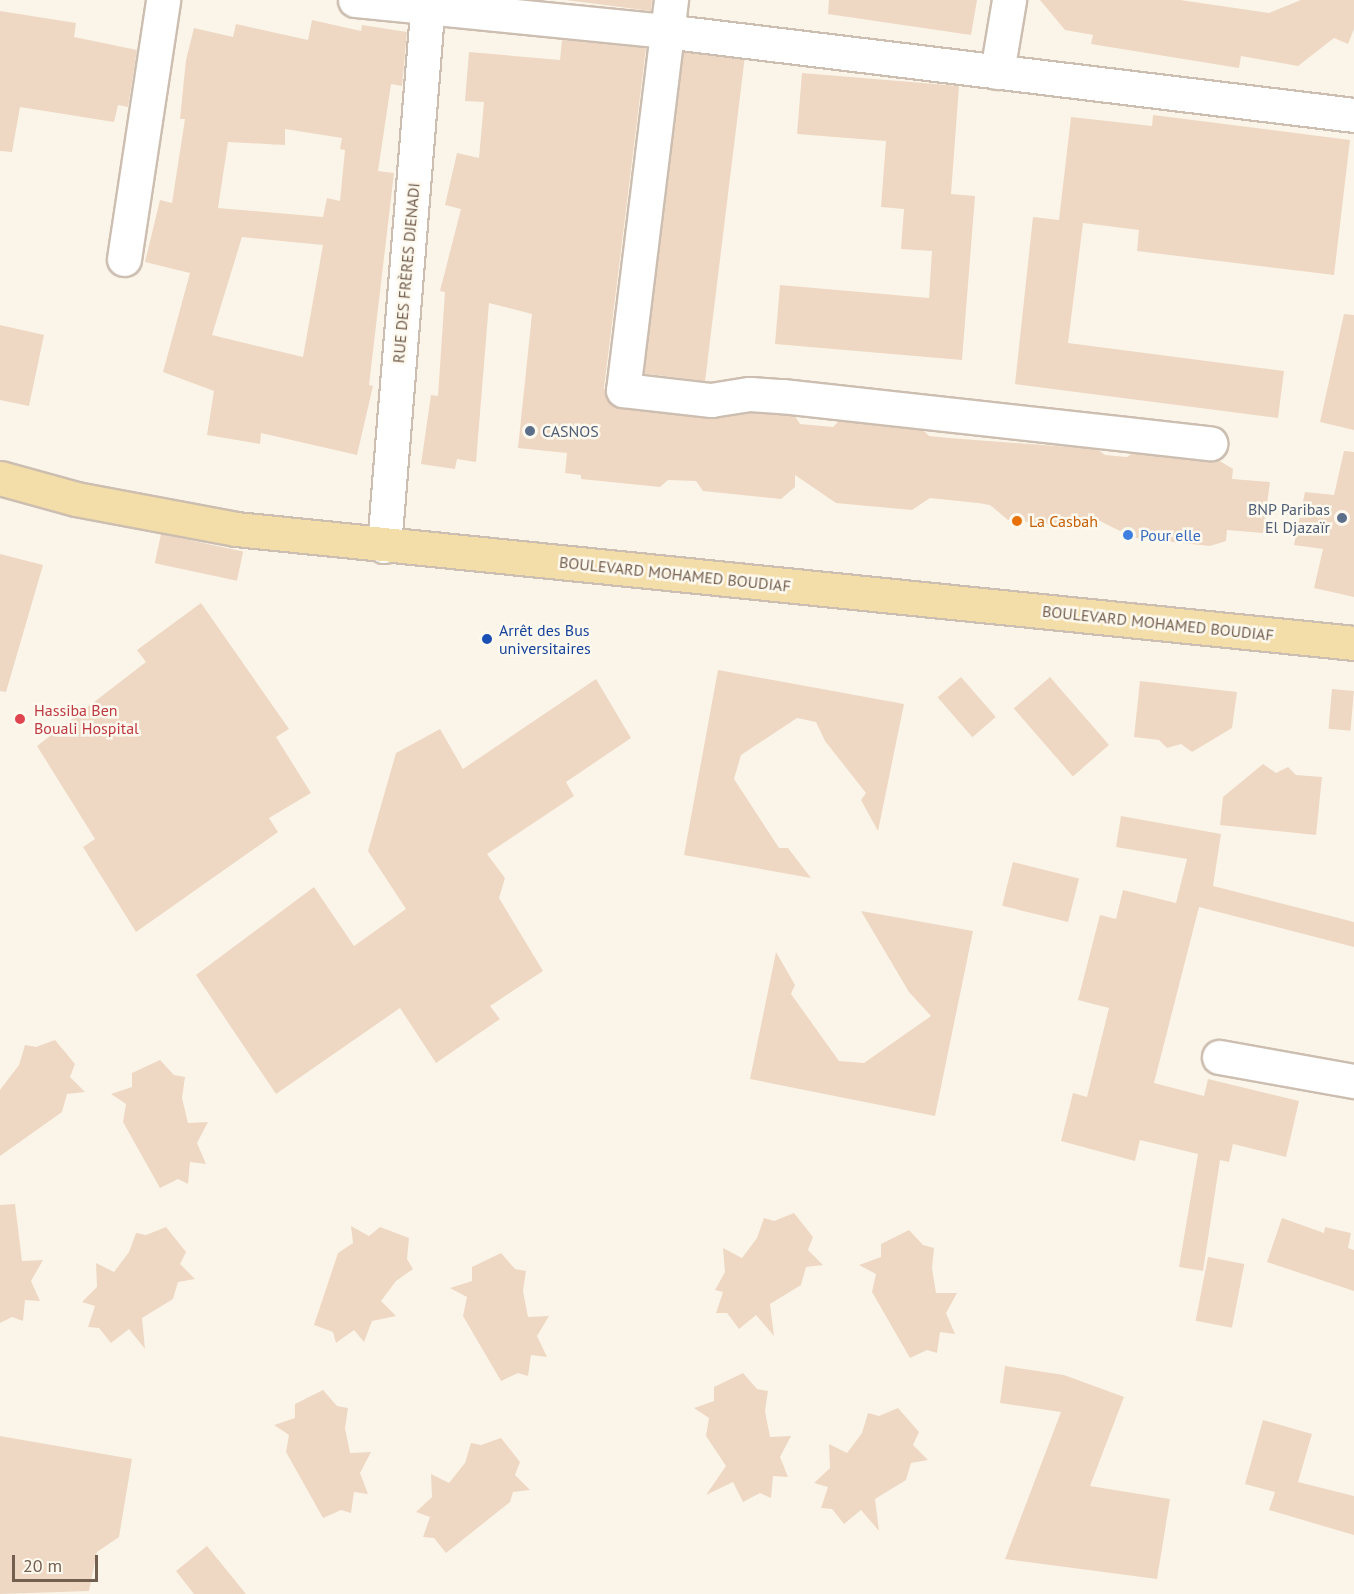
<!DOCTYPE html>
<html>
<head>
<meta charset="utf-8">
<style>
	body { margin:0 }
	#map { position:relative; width:1354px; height:1594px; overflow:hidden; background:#fbf5e9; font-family:"PT Sans",sans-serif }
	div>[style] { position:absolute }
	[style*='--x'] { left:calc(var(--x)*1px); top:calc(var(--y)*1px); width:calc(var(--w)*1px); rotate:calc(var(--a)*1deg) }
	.building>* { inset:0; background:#eed8c3; transform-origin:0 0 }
	.roads { filter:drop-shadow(2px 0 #ccbeb0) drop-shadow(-2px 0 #ccbeb0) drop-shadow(0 2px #ccbeb0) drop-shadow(0 -2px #ccbeb0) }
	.minor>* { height:33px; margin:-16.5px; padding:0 16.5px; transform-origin:16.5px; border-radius:16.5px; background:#fff }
	.major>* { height:33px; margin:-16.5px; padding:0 16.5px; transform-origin:16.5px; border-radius:16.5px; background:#f3dda8 }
	.dots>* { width:16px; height:16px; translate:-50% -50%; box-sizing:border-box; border:3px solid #fef9ef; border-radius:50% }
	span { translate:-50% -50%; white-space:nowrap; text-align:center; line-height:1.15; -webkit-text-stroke:5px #fef9ef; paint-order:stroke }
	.street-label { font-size:16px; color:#735f4f }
	.service-label { font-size:16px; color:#4e5e75 }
	.left { translate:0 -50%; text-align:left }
	.right { translate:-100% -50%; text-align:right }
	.food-label { font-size:16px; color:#c56008 }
	.shop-label { font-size:16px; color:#366cbe }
	.transit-label { font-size:16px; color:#164399 }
	.health-label { font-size:16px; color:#be3a42 }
	.scale { position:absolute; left:12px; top:1555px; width:86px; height:27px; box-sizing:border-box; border:3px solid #735f4f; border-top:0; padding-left:8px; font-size:18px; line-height:21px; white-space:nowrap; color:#735f4f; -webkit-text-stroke:4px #fef9ef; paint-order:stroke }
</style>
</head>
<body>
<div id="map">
	<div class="building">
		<div style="clip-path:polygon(566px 0,652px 0,651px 11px)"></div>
		<div style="clip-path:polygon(829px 0,977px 0,971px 35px,828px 14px)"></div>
		<div style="clip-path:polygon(1040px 0,1180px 0,1269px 13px,1301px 0,1354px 0,1354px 29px,1348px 44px,1334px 38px,1298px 66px,1241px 56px,1239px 68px,1091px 44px,1093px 35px,1065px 30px)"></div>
		<div style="clip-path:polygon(0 11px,76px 23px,74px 37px,137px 50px,128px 107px,118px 105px,114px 122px,20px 107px,12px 152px,0 151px)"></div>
		<div style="clip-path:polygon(evenodd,312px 20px,361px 31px,362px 25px,407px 32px,402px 86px,391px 84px,378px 171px,394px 173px,369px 385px,373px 386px,357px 455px,261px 433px,260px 444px,207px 435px,214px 391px,163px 372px,190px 273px,145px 262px,160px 200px,172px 203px,185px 119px,180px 119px,186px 60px,194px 28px,233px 37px,236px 24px,308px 40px,312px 20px,285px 129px,342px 138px,340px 149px,345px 150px,340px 201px,327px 198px,323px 217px,218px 208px,228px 142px,285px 145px,285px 129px,312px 20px,242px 237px,323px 245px,303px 357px,212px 335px,242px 237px)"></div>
		<div style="clip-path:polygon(562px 40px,646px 48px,604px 388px,612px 405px,709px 419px,751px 413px,780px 415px,795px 416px,800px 424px,833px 427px,839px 421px,923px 430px,929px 436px,949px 438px,1097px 449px,1105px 455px,1127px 457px,1133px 453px,1218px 460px,1233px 469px,1232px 479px,1270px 482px,1263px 533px,1227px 530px,1226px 541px,1210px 546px,1126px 537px,1122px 532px,1096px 519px,1085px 528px,1008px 520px,990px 505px,978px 503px,930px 498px,912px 510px,836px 503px,795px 475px,795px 487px,781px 499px,703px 491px,696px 481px,668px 480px,660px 487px,581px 479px,581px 475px,565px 473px,567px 453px,518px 448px,532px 314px,489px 303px,476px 462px,457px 459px,455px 469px,421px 464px,431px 395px,438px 396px,445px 292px,440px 291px,461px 209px,445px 205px,457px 153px,479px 158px,484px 102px,465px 101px,469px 52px,560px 60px)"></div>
		<div style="left:683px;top:52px;width:62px;height:324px;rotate:7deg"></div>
		<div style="clip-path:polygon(802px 73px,959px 86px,951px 194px,975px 196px,962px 360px,775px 344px,780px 285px,929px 298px,932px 251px,901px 249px,904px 209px,881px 207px,886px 141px,797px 134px)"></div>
		<div style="clip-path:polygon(1153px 115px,1350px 140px,1334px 275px,1137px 251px,1139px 230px,1083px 223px,1068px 343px,1284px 371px,1278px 418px,1015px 384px,1033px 217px,1059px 220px,1071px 117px,1152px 126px)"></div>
		<div style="clip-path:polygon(1344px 314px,1354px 315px,1354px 430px,1320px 422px)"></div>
		<div style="clip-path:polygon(0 325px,44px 335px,29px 406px,0 400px)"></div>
		<div style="clip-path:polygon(1344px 451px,1354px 452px,1354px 597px,1314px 588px,1323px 549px,1294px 545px,1305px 492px,1334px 495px)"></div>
		<div style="left:161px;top:534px;width:84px;height:30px;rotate:12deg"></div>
		<div style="clip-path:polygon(0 554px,43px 565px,6px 692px,0 691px)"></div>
		<div style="clip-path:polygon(201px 603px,289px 729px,276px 737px,311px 793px,269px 818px,278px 832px,136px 932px,83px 847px,95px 839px,37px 746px,146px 662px,137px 650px)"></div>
		<div style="clip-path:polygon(718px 670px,904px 704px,878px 831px,861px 800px,866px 793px,825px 741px,816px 722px,797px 718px,741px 755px,734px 779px,779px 848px,788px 848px,811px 878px,684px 855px)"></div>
		<div style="left:961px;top:677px;width:53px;height:31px;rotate:49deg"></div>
		<div style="left:1050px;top:677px;width:90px;height:48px;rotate:49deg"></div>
		<div style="clip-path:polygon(596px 679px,631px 738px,566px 782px,574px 796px,487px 854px,505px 878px,499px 898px,543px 971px,490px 1006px,500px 1019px,436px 1063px,400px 1008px,276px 1094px,196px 975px,314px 887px,354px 946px,406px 909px,368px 851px,396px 753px,440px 729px,463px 769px)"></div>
		<div style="clip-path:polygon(1140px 681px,1237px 692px,1232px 728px,1192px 752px,1181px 744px,1167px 748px,1159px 740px,1134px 737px)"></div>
		<div style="left:1332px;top:689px;width:22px;height:40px;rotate:5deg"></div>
		<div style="clip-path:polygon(1263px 764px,1276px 773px,1288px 767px,1296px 775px,1322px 777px,1316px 835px,1220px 825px,1223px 797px)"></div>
		<div style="clip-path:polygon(1121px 816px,1221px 834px,1213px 886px,1354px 922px,1354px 947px,1199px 907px,1154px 1083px,1204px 1096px,1208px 1079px,1299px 1101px,1286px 1157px,1233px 1144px,1229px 1162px,1220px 1160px,1203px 1271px,1179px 1267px,1198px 1154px,1140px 1140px,1135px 1161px,1061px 1141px,1073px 1093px,1087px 1097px,1109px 1008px,1078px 1000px,1100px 915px,1116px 919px,1123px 890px,1176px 903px,1187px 859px,1116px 847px)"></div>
		<div style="left:1013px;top:862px;width:68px;height:45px;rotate:14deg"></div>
		<div style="clip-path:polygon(861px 911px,973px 931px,935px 1116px,750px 1079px,776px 952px,795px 985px,791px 994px,839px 1061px,864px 1063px,931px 1016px,909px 992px)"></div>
		<div style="clip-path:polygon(55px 1040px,75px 1064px,70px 1077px,85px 1092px,67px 1094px,62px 1112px,0 1156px,0 1090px,19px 1065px,25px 1045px,36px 1047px)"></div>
		<div style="clip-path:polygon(160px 1060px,174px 1075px,185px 1077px,182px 1098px,188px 1123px,208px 1122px,197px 1143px,206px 1164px,190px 1162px,188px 1184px,178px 1179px,160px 1188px,123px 1122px,126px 1104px,111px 1094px,132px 1087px,132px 1073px)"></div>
		<div style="clip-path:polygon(15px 1204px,22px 1261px,43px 1260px,31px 1281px,40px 1301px,25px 1300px,23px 1321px,12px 1317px,0 1323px,0 1205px)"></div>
		<div style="clip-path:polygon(794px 1213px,813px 1237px,808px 1250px,823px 1265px,806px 1267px,801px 1285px,770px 1304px,774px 1336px,756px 1315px,739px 1329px,727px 1313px,716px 1313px,723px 1292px,715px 1290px,725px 1272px,723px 1248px,742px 1258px,757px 1238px,764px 1218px,774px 1221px)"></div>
		<div style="clip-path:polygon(1282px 1218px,1324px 1233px,1325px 1227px,1351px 1233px,1348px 1248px,1354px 1250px,1354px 1291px,1267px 1262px)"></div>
		<div style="clip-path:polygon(351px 1226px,369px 1236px,380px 1227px,409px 1238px,407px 1259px,413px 1269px,396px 1281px,381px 1301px,396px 1316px,372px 1321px,364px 1342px,354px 1330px,336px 1343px,333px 1332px,314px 1325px,338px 1253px,353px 1243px)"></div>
		<div style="clip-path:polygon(166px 1227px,186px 1252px,180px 1264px,195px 1279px,178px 1282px,173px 1299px,142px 1318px,145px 1349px,129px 1329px,111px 1343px,99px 1328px,88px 1327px,95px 1306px,82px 1302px,97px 1287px,96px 1263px,114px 1272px,129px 1252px,136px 1233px,146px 1235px)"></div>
		<div style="clip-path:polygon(909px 1230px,923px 1245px,934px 1248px,932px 1268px,936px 1293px,957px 1293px,946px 1313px,955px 1334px,940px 1332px,937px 1353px,927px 1350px,910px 1358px,872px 1292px,876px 1274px,859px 1265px,881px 1257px,881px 1244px)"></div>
		<div style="clip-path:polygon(501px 1253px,515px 1269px,526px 1271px,523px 1291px,528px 1317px,549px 1316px,537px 1336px,547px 1357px,531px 1355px,528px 1376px,518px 1373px,501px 1381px,463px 1316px,467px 1297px,450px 1288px,472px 1281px,472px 1267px)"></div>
		<div style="left:1208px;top:1257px;width:37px;height:65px;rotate:11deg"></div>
		<div style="clip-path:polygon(1005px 1366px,1064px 1375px,1124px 1397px,1090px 1486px,1170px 1499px,1157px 1579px,1005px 1559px,1061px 1412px,1000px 1403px)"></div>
		<div style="clip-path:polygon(743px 1373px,757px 1389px,768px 1391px,765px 1411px,770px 1437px,791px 1436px,780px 1457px,788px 1477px,773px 1476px,771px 1498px,760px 1493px,743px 1502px,733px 1482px,706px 1495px,726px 1466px,706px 1436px,709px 1418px,694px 1408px,714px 1401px,714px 1387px)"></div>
		<div style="clip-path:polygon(323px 1390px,337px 1406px,348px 1408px,345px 1428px,350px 1453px,371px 1452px,360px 1473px,368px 1494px,354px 1492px,351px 1513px,341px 1510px,323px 1518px,286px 1452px,289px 1435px,274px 1425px,295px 1418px,295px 1404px)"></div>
		<div style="clip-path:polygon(898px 1408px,919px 1432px,913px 1445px,928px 1460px,911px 1463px,906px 1480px,875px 1499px,879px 1531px,861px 1510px,844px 1524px,832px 1509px,821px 1508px,828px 1487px,814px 1483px,830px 1468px,829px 1444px,847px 1453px,862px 1433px,868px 1413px,879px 1416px)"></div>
		<div style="clip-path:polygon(1263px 1420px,1312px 1434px,1298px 1482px,1354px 1496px,1354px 1535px,1269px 1510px,1275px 1492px,1245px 1484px)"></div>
		<div style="clip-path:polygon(0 1436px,132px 1459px,119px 1537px,97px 1552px,89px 1591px,0 1594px)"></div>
		<div style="clip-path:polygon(501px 1438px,520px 1462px,515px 1475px,530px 1490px,513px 1492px,510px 1502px,446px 1553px,434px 1538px,423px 1537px,430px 1517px,416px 1512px,432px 1497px,431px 1474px,449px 1483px,465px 1463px,471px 1443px,481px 1445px)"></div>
		<div style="clip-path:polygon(207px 1546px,246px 1594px,194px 1594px,176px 1571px)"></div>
	</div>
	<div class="roads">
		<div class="minor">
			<div style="--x:355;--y:0;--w:312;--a:5.7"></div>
			<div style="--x:665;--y:31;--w:694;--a:6.95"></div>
			<div style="--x:671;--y:0;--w:393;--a:97"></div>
			<div style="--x:623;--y:390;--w:89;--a:6.5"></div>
			<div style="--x:711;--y:400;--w:39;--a:-9"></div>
			<div style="--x:750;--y:394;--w:32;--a:4"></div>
			<div style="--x:782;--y:396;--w:431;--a:6.3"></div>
			<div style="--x:997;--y:72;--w:73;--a:-80.5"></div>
			<div style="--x:124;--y:259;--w:262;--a:-81.4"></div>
			<div style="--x:384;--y:546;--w:548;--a:-85.39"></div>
			<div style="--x:1219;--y:1057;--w:137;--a:10.1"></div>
		</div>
		<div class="major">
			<div style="--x:0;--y:478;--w:79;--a:15.4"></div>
			<div style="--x:76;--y:499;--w:163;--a:10.6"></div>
			<div style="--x:236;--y:529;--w:1124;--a:5.82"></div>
		</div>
	</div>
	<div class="dots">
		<div style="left:530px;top:431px;background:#5c6f8a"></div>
		<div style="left:1342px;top:518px;background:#5c6f8a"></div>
		<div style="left:1017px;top:521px;background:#e8710a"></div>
		<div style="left:1128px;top:535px;background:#3f7fe0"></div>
		<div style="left:487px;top:639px;background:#1a4fb4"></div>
		<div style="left:20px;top:719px;background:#e0444e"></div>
	</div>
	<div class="street-label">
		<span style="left:406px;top:273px;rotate:-85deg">RUE DES FRÈRES DJENADI</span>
		<span style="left:675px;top:574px;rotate:6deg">BOULEVARD MOHAMED BOUDIAF</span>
		<span style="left:1158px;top:623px;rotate:6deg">BOULEVARD MOHAMED BOUDIAF</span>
	</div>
	<div class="service-label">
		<span class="left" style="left:542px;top:431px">CASNOS</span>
		<span class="right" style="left:1330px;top:518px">BNP Paribas<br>El Djazaïr</span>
	</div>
	<div class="food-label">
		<span class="left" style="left:1029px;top:521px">La Casbah</span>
	</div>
	<div class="shop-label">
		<span class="left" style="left:1140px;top:535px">Pour elle</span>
	</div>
	<div class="transit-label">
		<span class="left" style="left:499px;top:639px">Arrêt des Bus<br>universitaires</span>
	</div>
	<div class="health-label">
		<span class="left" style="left:34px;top:719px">Hassiba Ben<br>Bouali Hospital</span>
	</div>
	<div class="scale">20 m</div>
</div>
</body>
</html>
